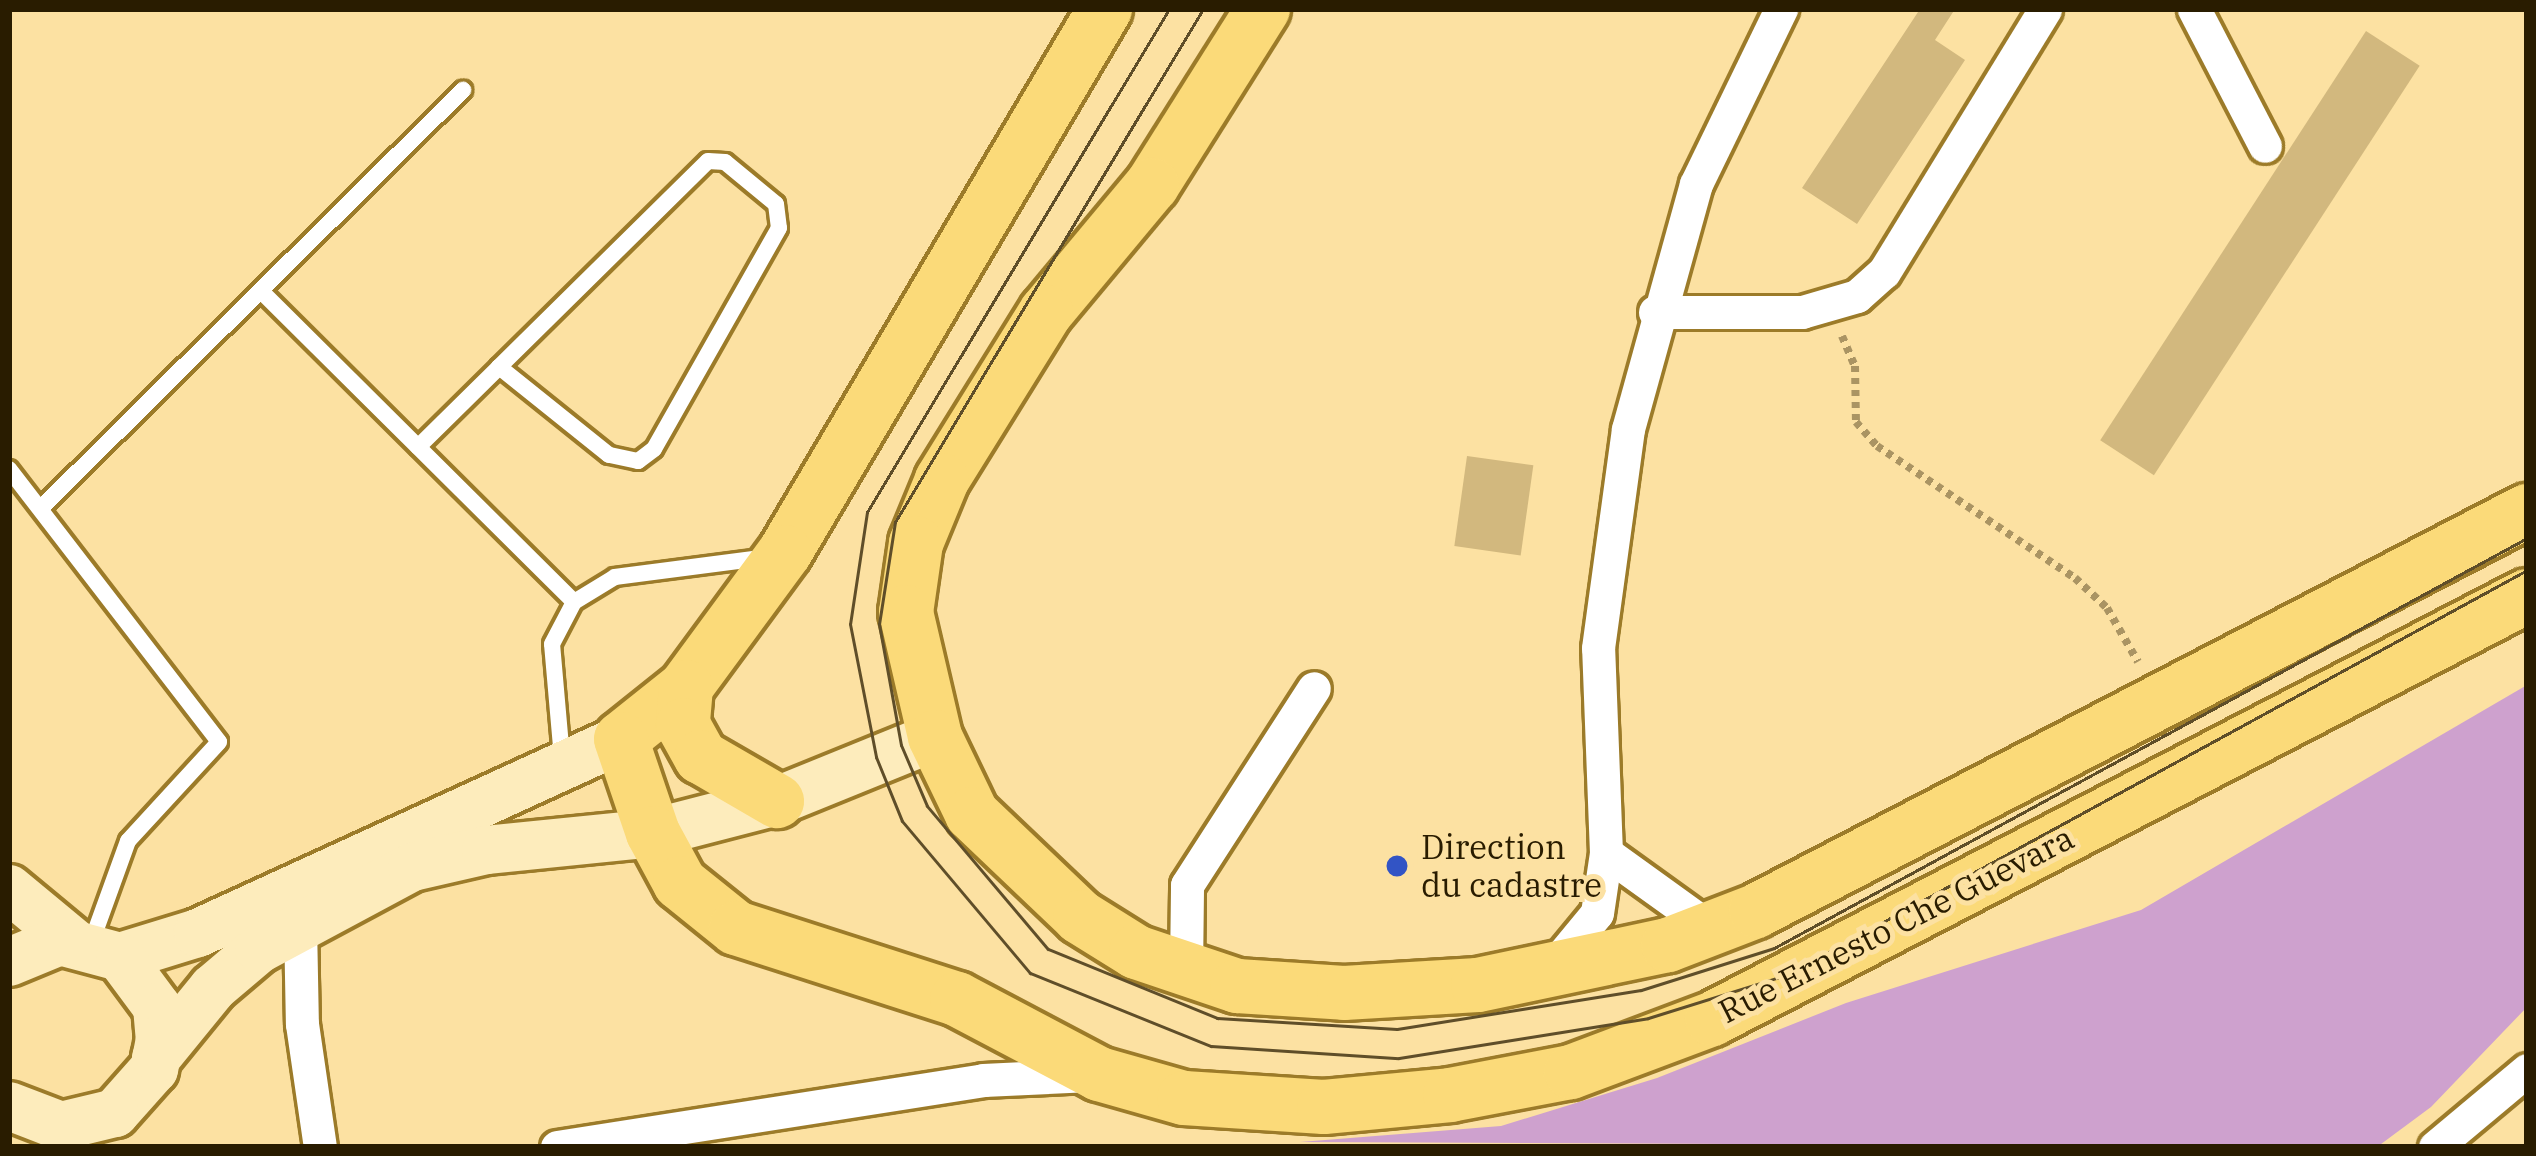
<!DOCTYPE html>
<html>
<head>
<meta charset="utf-8">
<style>
	body { margin:0 }
	#map { position:relative; width:2536px; height:1156px; overflow:hidden; background:#fce1a2; font-family:"IBM Plex Serif",serif }
	div>[style] { position:absolute }
	[style*='--x'] { left:calc(var(--x)*1px); top:calc(var(--y)*1px); width:calc(var(--w)*1px); rotate:calc(var(--a)*1deg) }
	.forest>* { inset:0; background:#cea1ce }
	.building>* { inset:0; background:#d2b87e; transform-origin:0 0 }
	.path>* { height:8px; margin-top:-4px; transform-origin:0; background:repeating-linear-gradient(90deg,#aa9463 0 6px,transparent 0 12px) }
	.roads { filter:drop-shadow(3px 0 #9c7b29) drop-shadow(-3px 0 #9c7b29) drop-shadow(0 3px #9c7b29) drop-shadow(0 -3px #9c7b29) }
	.lane>* { height:16px; margin:-8px; padding:0 8px; transform-origin:8px; border-radius:8px; background:#fff }
	.street>* { height:33px; margin:-16.5px; padding:0 16.5px; transform-origin:16.5px; border-radius:16.5px; background:#fff }
	.secondary>* { height:48px; margin:-24px; padding:0 24px; transform-origin:24px; border-radius:24px; background:#fdecbc }
	.primary>* { height:54px; margin:-27px; padding:0 27px; transform-origin:27px; border-radius:27px; background:#fbda79 }
	.tram>* { height:3px; margin:-1.5px; padding:0 1.5px; transform-origin:1.5px; border-radius:1.5px; background:#5f4e29 }
	.dots>* { width:33px; height:33px; translate:-50% -50%; box-sizing:border-box; border:6px solid #fce1a2; border-radius:50% }
	span { translate:-50% -50%; white-space:nowrap; text-align:center; line-height:1.15; -webkit-text-stroke:10px #fce1a2; paint-order:stroke }
	.poi-label { font-size:33px; color:#291c00 }
	.left { translate:0 -50%; text-align:left }
	.street-label { font-size:33px; color:#291c00 }
	.frame { position:absolute; inset:0; border:12px solid #291c00; pointer-events:none }
</style>
</head>
<body>
<div id="map">
	<div class="forest">
		<div style="clip-path:polygon(2527px 685px,2527px 1007px,2431px 1107px,2377px 1147px,1300px 1142px,1501px 1126px,1657px 1078px,1846px 1003px,2141px 910px)"></div>
	</div>
	<div class="building">
		<div style="clip-path:polygon(1920px 9px,1955px 9px,1935px 40px,1965px 60px,1857px 224px,1802px 188px)"></div>
		<div style="left:2366px;top:31px;width:64px;height:488px;rotate:33deg"></div>
		<div style="left:1467px;top:456px;width:67px;height:91px;rotate:8deg"></div>
	</div>
	<div class="path">
		<div style="--x:1842;--y:336;--w:33;--a:67"></div>
		<div style="--x:1855;--y:366;--w:56;--a:89"></div>
		<div style="--x:1856;--y:422;--w:32;--a:49"></div>
		<div style="--x:1877;--y:446;--w:238;--a:33.7"></div>
		<div style="--x:2075;--y:578;--w:44;--a:43.2"></div>
		<div style="--x:2107;--y:608;--w:62;--a:60.1"></div>
	</div>
	<div class="roads">
		<div class="lane">
			<div style="--x:261;--y:291;--w:441;--a:44.8"></div>
			<div style="--x:418;--y:447;--w:114;--a:-44.6"></div>
			<div style="--x:499;--y:367;--w:293;--a:-44.6"></div>
			<div style="--x:708;--y:161;--w:17;--a:3"></div>
			<div style="--x:725;--y:162;--w:66;--a:39.5"></div>
			<div style="--x:776;--y:204;--w:24;--a:83"></div>
			<div style="--x:779;--y:228;--w:254;--a:119.5"></div>
			<div style="--x:654;--y:449;--w:20;--a:143"></div>
			<div style="--x:638;--y:461;--w:30;--a:-168"></div>
			<div style="--x:609;--y:455;--w:141;--a:-141.3"></div>
			<div style="--x:9;--y:469;--w:344;--a:52.4"></div>
			<div style="--x:219;--y:742;--w:134;--a:132.6"></div>
			<div style="--x:128;--y:841;--w:109;--a:109.9"></div>
			<div style="--x:42;--y:507;--w:593;--a:-44.73"></div>
			<div style="--x:562;--y:758;--w:114;--a:-95"></div>
			<div style="--x:552;--y:644;--w:47;--a:-62.4"></div>
			<div style="--x:574;--y:602;--w:48;--a:-31.4"></div>
			<div style="--x:615;--y:577;--w:147;--a:-7.4"></div>
		</div>
		<div class="street">
			<div style="--x:2194;--y:9;--w:154;--a:62.6"></div>
			<div style="--x:1655;--y:312;--w:147;--a:0"></div>
			<div style="--x:1802;--y:312;--w:57;--a:-16.2"></div>
			<div style="--x:1857;--y:296;--w:36;--a:-42"></div>
			<div style="--x:1884;--y:272;--w:308;--a:-58.5"></div>
			<div style="--x:1606;--y:853;--w:205;--a:-92.2"></div>
			<div style="--x:1598;--y:648;--w:221;--a:-82.2"></div>
			<div style="--x:1628;--y:429;--w:254;--a:-74.5"></div>
			<div style="--x:1696;--y:184;--w:195;--a:-64.1"></div>
			<div style="--x:300;--y:924;--w:100;--a:88.9"></div>
			<div style="--x:302;--y:1024;--w:124;--a:81.7"></div>
			<div style="--x:1554;--y:965;--w:67;--a:-50.4"></div>
			<div style="--x:1597;--y:913;--w:61;--a:-81.5"></div>
			<div style="--x:1606;--y:853;--w:132;--a:35.7"></div>
			<div style="--x:1186;--y:971;--w:86;--a:-89.3"></div>
			<div style="--x:1187;--y:885;--w:234;--a:-57.2"></div>
			<div style="--x:557;--y:1147;--w:431;--a:-8.9"></div>
			<div style="--x:983;--y:1080;--w:107;--a:-2.7"></div>
			<div style="--x:2435;--y:1147;--w:120;--a:-39.9"></div>
		</div>
		<div class="secondary">
			<div style="--x:9;--y:889;--w:83;--a:39.6"></div>
			<div style="--x:120;--y:957;--w:82;--a:-17.1"></div>
			<div style="--x:198;--y:933;--w:465;--a:-24.6"></div>
			<div style="--x:9;--y:962;--w:55;--a:-22.4"></div>
			<div style="--x:60;--y:941;--w:62;--a:14.9"></div>
			<div style="--x:120;--y:957;--w:62;--a:53.5"></div>
			<div style="--x:157;--y:1007;--w:32;--a:85"></div>
			<div style="--x:160;--y:1039;--w:31;--a:101"></div>
			<div style="--x:154;--y:1069;--w:59;--a:131.6"></div>
			<div style="--x:115;--y:1113;--w:56;--a:166.5"></div>
			<div style="--x:61;--y:1126;--w:56;--a:-159"></div>
			<div style="--x:156;--y:1058;--w:90;--a:-50.8"></div>
			<div style="--x:213;--y:988;--w:60;--a:-40.3"></div>
			<div style="--x:259;--y:949;--w:174;--a:-28.2"></div>
			<div style="--x:412;--y:867;--w:76;--a:-12.9"></div>
			<div style="--x:486;--y:850;--w:168;--a:-5.8"></div>
			<div style="--x:653;--y:833;--w:128;--a:-14.5"></div>
			<div style="--x:777;--y:801;--w:170;--a:-22.1"></div>
		</div>
		<div class="primary">
			<div style="--x:1105;--y:9;--w:630;--a:120.51"></div>
			<div style="--x:785;--y:552;--w:167;--a:126.3"></div>
			<div style="--x:686;--y:687;--w:83;--a:141.3"></div>
			<div style="--x:621;--y:739;--w:99;--a:71.2"></div>
			<div style="--x:653;--y:833;--w:57;--a:61.6"></div>
			<div style="--x:680;--y:883;--w:72;--a:38.8"></div>
			<div style="--x:736;--y:928;--w:232;--a:17.8"></div>
			<div style="--x:957;--y:999;--w:161;--a:27.8"></div>
			<div style="--x:1099;--y:1074;--w:88;--a:15.8"></div>
			<div style="--x:1184;--y:1098;--w:140;--a:3.7"></div>
			<div style="--x:1324;--y:1107;--w:127;--a:-5.4"></div>
			<div style="--x:1450;--y:1095;--w:123;--a:-10.8"></div>
			<div style="--x:1571;--y:1072;--w:151;--a:-20.6"></div>
			<div style="--x:1712;--y:1019;--w:918;--a:-27.43"></div>
			<div style="--x:1263;--y:9;--w:208;--a:122.2"></div>
			<div style="--x:1152;--y:185;--w:165;--a:129.8"></div>
			<div style="--x:1046;--y:312;--w:198;--a:121.8"></div>
			<div style="--x:942;--y:480;--w:68;--a:112.4"></div>
			<div style="--x:916;--y:543;--w:70;--a:98.2"></div>
			<div style="--x:906;--y:612;--w:128;--a:76.9"></div>
			<div style="--x:935;--y:737;--w:85;--a:64.3"></div>
			<div style="--x:972;--y:814;--w:149;--a:43.6"></div>
			<div style="--x:1080;--y:917;--w:66;--a:32"></div>
			<div style="--x:1136;--y:952;--w:107;--a:18.6"></div>
			<div style="--x:1237;--y:986;--w:107;--a:3.7"></div>
			<div style="--x:1344;--y:993;--w:134;--a:-3.4"></div>
			<div style="--x:1478;--y:985;--w:194;--a:-11.9"></div>
			<div style="--x:1668;--y:945;--w:94;--a:-21.1"></div>
			<div style="--x:1756;--y:911;--w:869;--a:-27.42"></div>
			<div style="--x:686;--y:687;--w:38;--a:95"></div>
			<div style="--x:683;--y:725;--w:37;--a:61"></div>
			<div style="--x:701;--y:757;--w:88;--a:30.1"></div>
		</div>
	</div>
	<div class="tram">
		<div style="--x:1169;--y:9;--w:587;--a:120.98"></div>
		<div style="--x:867;--y:512;--w:113;--a:98.6"></div>
		<div style="--x:850;--y:624;--w:136;--a:78.9"></div>
		<div style="--x:876;--y:757;--w:69;--a:67.9"></div>
		<div style="--x:902;--y:821;--w:199;--a:49.9"></div>
		<div style="--x:1030;--y:973;--w:195;--a:22"></div>
		<div style="--x:1211;--y:1046;--w:188;--a:3.7"></div>
		<div style="--x:1399;--y:1058;--w:252;--a:-9.1"></div>
		<div style="--x:1648;--y:1018;--w:145;--a:-17.3"></div>
		<div style="--x:1786;--y:975;--w:844;--a:-28.66"></div>
		<div style="--x:1203;--y:9;--w:598;--a:120.98"></div>
		<div style="--x:895;--y:522;--w:103;--a:98.9"></div>
		<div style="--x:879;--y:624;--w:123;--a:79.7"></div>
		<div style="--x:901;--y:745;--w:66;--a:66.9"></div>
		<div style="--x:927;--y:806;--w:187;--a:49.8"></div>
		<div style="--x:1048;--y:949;--w:183;--a:22.2"></div>
		<div style="--x:1217;--y:1018;--w:180;--a:3.5"></div>
		<div style="--x:1397;--y:1029;--w:247;--a:-9.1"></div>
		<div style="--x:1641;--y:990;--w:139;--a:-17.5"></div>
		<div style="--x:1774;--y:948;--w:857;--a:-28.57"></div>
	</div>
	<div class="dots">
		<div style="left:1397px;top:866px;background:#3254c5"></div>
	</div>
	<div class="poi-label">
		<span class="left" style="left:1421px;top:866px">Direction<br>du cadastre</span>
	</div>
	<div class="street-label">
		<span style="left:1896px;top:924px;rotate:-27deg">Rue Ernesto Che Guevara</span>
	</div>
	<div class="frame"></div>
</div>
</body>
</html>
